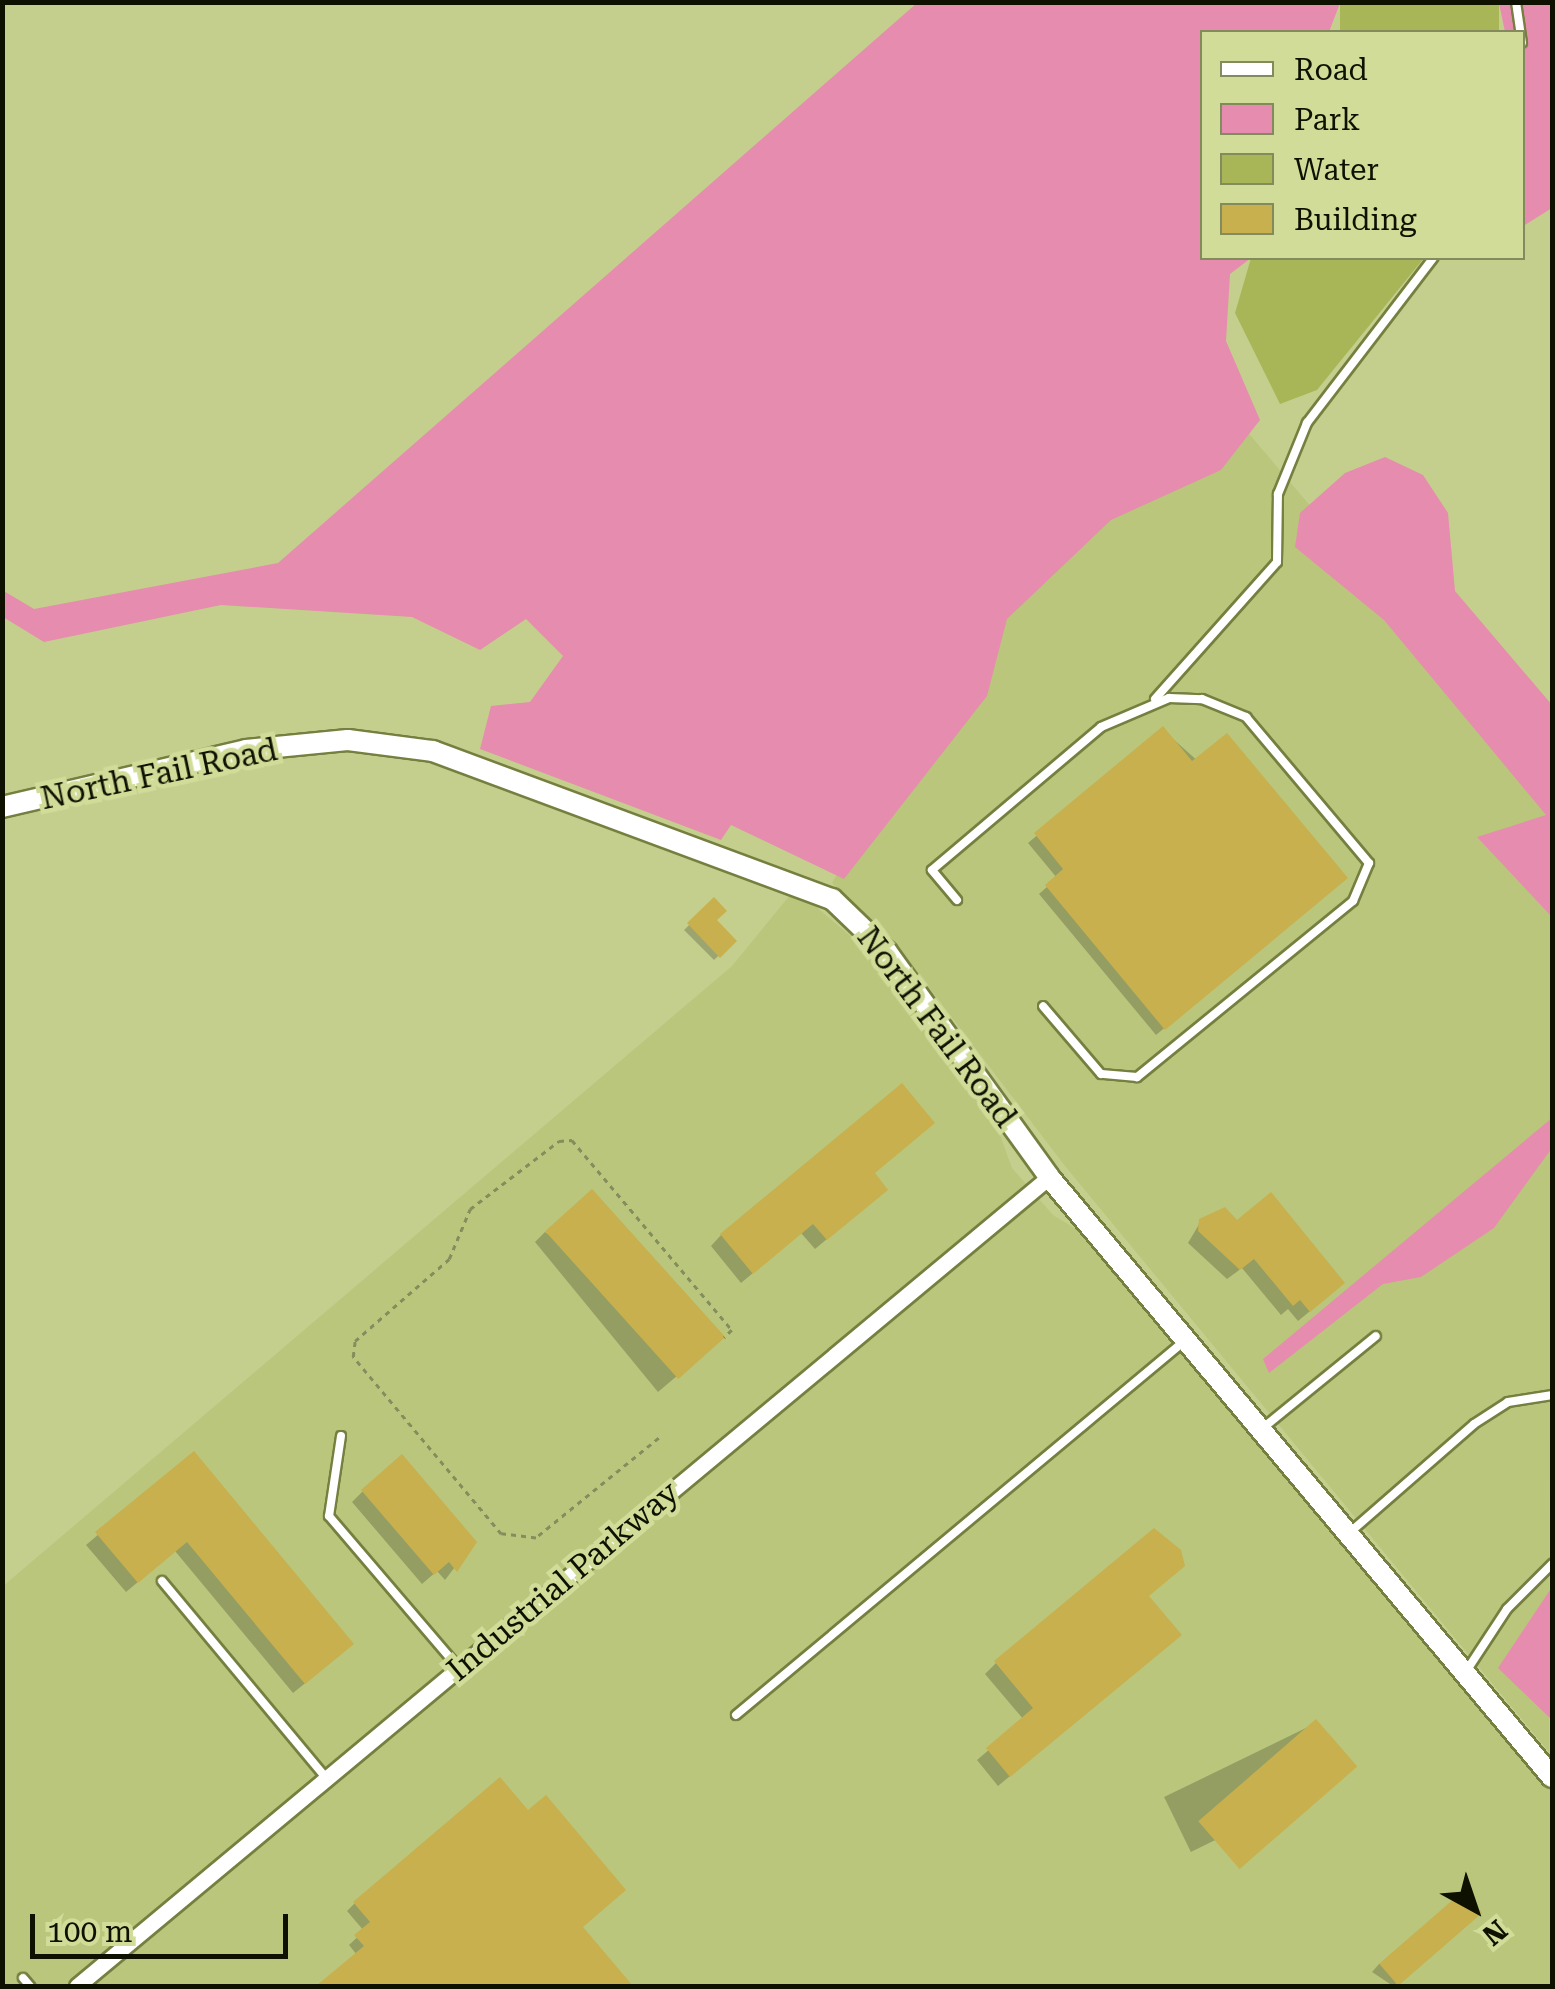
<!DOCTYPE html>
<html>
<head>
<meta charset="utf-8">
<style>
	body { margin:0 }
	#map { position:relative; width:1555px; height:1989px; overflow:hidden; background:#c4cf8d; font-family:"Roboto Serif",serif }
	div>[style] { position:absolute }
	[style*='--x'] { left:calc(var(--x)*1px); top:calc(var(--y)*1px); width:calc(var(--w)*1px); rotate:calc(var(--a)*1deg) }
	.built>* { inset:0; background:#bac67c }
	.green>* { inset:0; background:#e68cae }
	.water>* { inset:0; background:#a9b657; transform-origin:0 0 }
	.shadow>* { inset:0; background:#0003; transform-origin:0 0 }
	.building>* { inset:0; background:#c7b04d; transform-origin:0 0 }
	.path>* { height:2.5px; margin-top:-1.25px; transform-origin:0; background:repeating-linear-gradient(90deg,#858d5c 0 5px,transparent 0 10px) }
	.roads { filter:drop-shadow(2px 0 #767f3f) drop-shadow(-2px 0 #767f3f) drop-shadow(0 2px #767f3f) drop-shadow(0 -2px #767f3f) }
	.service>* { height:8px; margin:-4px; padding:0 4px; transform-origin:4px; border-radius:4px; background:#fff }
	.minor>* { height:15px; margin:-7.5px; padding:0 7.5px; transform-origin:7.5px; border-radius:7.5px; background:#fff }
	.tertiary>* { height:20px; margin:-10px; padding:0 10px; transform-origin:10px; border-radius:10px; background:#fff }
	span { translate:-50% -50%; white-space:nowrap; text-align:center; line-height:1.15; -webkit-text-stroke:9px #d1dc99; paint-order:stroke }
	.street-label { font-size:32px; color:#0e1100 }
	.frame { position:absolute; inset:0; border:5px solid #0e1100; pointer-events:none }
	.legend { position:absolute; left:1200px; top:30px; width:325px; height:230px; box-sizing:border-box; background:#d1dc99; border:2px solid #838b5c; margin:0; padding:12px 18px; list-style:none; font-size:30px; color:#0e1100 }
	.legend li { display:flex; align-items:center; gap:20px; height:50px }
	.legend b { width:50px; border:2px solid #838b5c }
	.north { position:absolute; left:1425px; top:1859px; width:100px; height:100px; -webkit-text-stroke:8px #d1dc99; paint-order:stroke; rotate:140deg; font-size:28px; font-weight:700; line-height:40px; text-align:center; color:#0e1100 }
	.north::after { content:''; display:block; margin:auto; width:35px; height:45px; background:#0e1100; clip-path:polygon(50% 0,100% 100%,50% 72%,0 100%) }
	.scale { position:absolute; left:30px; top:1914px; width:258px; height:45px; box-sizing:border-box; border:5px solid #0e1100; border-top:0; padding-left:12px; font-size:30px; line-height:35px; white-space:nowrap; color:#0e1100; -webkit-text-stroke:8px #d1dc99; paint-order:stroke }
</style>
</head>
<body>
<div id="map">
	<div class="built">
		<div style="clip-path:polygon(1222px 402px,1552px 790px,1549px 1752px,1065px 1166px,914px 968px,832px 883px,998px 594px)"></div>
		<div style="clip-path:polygon(795px 889px,887px 967px,990px 1108px,1012px 1168px,1053px 1215px,1099px 1243px,1552px 1791px,1552px 1986px,3px 1986px,2px 1587px,732px 966px)"></div>
	</div>
	<div class="green">
		<div style="clip-path:polygon(917px 3px,1340px 3px,1329px 32px,1202px 32px,1202px 258px,1251px 258px,1230px 274px,1226px 341px,1260px 420px,1221px 470px,1111px 520px,1007px 619px,987px 696px,844px 879px,731px 825px,721px 840px,480px 749px,491px 706px,530px 702px,563px 656px,526px 619px,480px 650px,412px 617px,221px 605px,44px 642px,3px 617px,2px 590px,34px 609px,278px 563px)"></div>
		<div style="clip-path:polygon(1499px 3px,1552px 3px,1552px 208px,1523px 226px,1522px 32px,1505px 32px)"></div>
		<div style="clip-path:polygon(1385px 457px,1423px 475px,1448px 513px,1455px 591px,1552px 705px,1552px 917px,1477px 837px,1546px 815px,1384px 620px,1295px 547px,1300px 513px,1345px 473px)"></div>
		<div style="clip-path:polygon(1552px 1118px,1552px 1148px,1494px 1228px,1421px 1277px,1383px 1284px,1269px 1373px,1263px 1359px)"></div>
		<div style="clip-path:polygon(1552px 1587px,1552px 1720px,1498px 1668px)"></div>
	</div>
	<div class="water">
		<div style="left:1340px;top:2px;width:159px;height:32px"></div>
		<div style="clip-path:polygon(1251px 258px,1424px 258px,1317px 390px,1280px 404px,1235px 313px)"></div>
	</div>
	<div class="shadow">
		<div style="clip-path:polygon(1163px 730px,1337px 885px,1156px 1035px,1039px 894px,1057px 878px,1028px 843px)"></div>
		<div style="clip-path:polygon(714px 901px,714px 920px,734px 941px,714px 960px,684px 930px)"></div>
		<div style="clip-path:polygon(874px 1200px,815px 1249px,801px 1233px,741px 1283px,711px 1246px,721px 1235px)"></div>
		<div style="clip-path:polygon(1201px 1221px,1332px 1293px,1298px 1321px,1288px 1309px,1281px 1315px,1242px 1268px,1227px 1279px,1188px 1243px)"></div>
		<div style="clip-path:polygon(545px 1232px,710px 1348px,658px 1392px,535px 1242px)"></div>
		<div style="clip-path:polygon(193px 1454px,340px 1655px,293px 1693px,175px 1551px,126px 1592px,86px 1545px)"></div>
		<div style="clip-path:polygon(363px 1491px,474px 1542px,445px 1580px,437px 1571px,422px 1584px,352px 1502px)"></div>
		<div style="clip-path:polygon(1168px 1645px,998px 1786px,977px 1760px,1024px 1720px,985px 1674px,996px 1663px)"></div>
		<div style="left:1316px;top:1723px;width:61px;height:169px;rotate:64deg"></div>
		<div style="clip-path:polygon(355px 1903px,580px 1928px,629px 1986px,320px 1986px,357px 1955px,349px 1945px,364px 1931px,347px 1911px)"></div>
		<div style="clip-path:polygon(1471px 1921px,1393px 1986px,1372px 1972px,1379px 1964px)"></div>
	</div>
	<div class="building">
		<div style="clip-path:polygon(1163px 726px,1192px 761px,1227px 733px,1348px 878px,1165px 1030px,1045px 885px,1063px 869px,1034px 833px)"></div>
		<div style="clip-path:polygon(714px 897px,727px 911px,717px 920px,737px 941px,720px 958px,687px 923px)"></div>
		<div style="clip-path:polygon(902px 1083px,935px 1123px,875px 1173px,888px 1190px,827px 1240px,813px 1224px,753px 1274px,720px 1234px)"></div>
		<div style="left:592px;top:1189px;width:199px;height:63px;rotate:48deg"></div>
		<div style="clip-path:polygon(1271px 1192px,1345px 1283px,1310px 1312px,1300px 1300px,1293px 1306px,1254px 1259px,1240px 1270px,1198px 1231px,1199px 1219px,1225px 1207px,1237px 1220px)"></div>
		<div style="clip-path:polygon(194px 1451px,354px 1644px,305px 1684px,187px 1542px,138px 1583px,95px 1532px)"></div>
		<div style="clip-path:polygon(402px 1454px,477px 1542px,457px 1572px,449px 1562px,434px 1575px,361px 1490px)"></div>
		<div style="clip-path:polygon(1154px 1528px,1181px 1550px,1185px 1566px,1149px 1596px,1182px 1635px,1010px 1777px,986px 1748px,1033px 1708px,994px 1661px)"></div>
		<div style="left:1316px;top:1719px;width:63px;height:156px;rotate:49deg"></div>
		<div style="clip-path:polygon(500px 1777px,528px 1810px,546px 1795px,626px 1890px,583px 1927px,633px 1986px,316px 1986px,364px 1946px,354px 1935px,370px 1922px,353px 1902px)"></div>
		<div style="left:1463px;top:1891px;width:29px;height:111px;rotate:49deg"></div>
	</div>
	<div class="path">
		<div style="--x:659;--y:1438;--w:159;--a:140.9"></div>
		<div style="--x:536;--y:1538;--w:35;--a:-173"></div>
		<div style="--x:501;--y:1534;--w:231;--a:-129.9"></div>
		<div style="--x:353;--y:1357;--w:16;--a:-83"></div>
		<div style="--x:355;--y:1341;--w:125;--a:-41.1"></div>
		<div style="--x:449;--y:1259;--w:54;--a:-67.2"></div>
		<div style="--x:470;--y:1209;--w:112;--a:-37.4"></div>
		<div style="--x:559;--y:1141;--w:13;--a:-4"></div>
		<div style="--x:572;--y:1140;--w:248;--a:49.9"></div>
		<div style="--x:732;--y:1330;--w:11;--a:135"></div>
	</div>
	<div class="roads">
		<div class="service">
			<div style="--x:1516;--y:2;--w:41;--a:81.7"></div>
			<div style="--x:1155;--y:699;--w:183;--a:-48.3"></div>
			<div style="--x:1277;--y:562;--w:68;--a:-89.2"></div>
			<div style="--x:1278;--y:494;--w:77;--a:-67.8"></div>
			<div style="--x:1307;--y:423;--w:208;--a:-52.6"></div>
			<div style="--x:957;--y:900;--w:39;--a:-130"></div>
			<div style="--x:932;--y:870;--w:221;--a:-40.2"></div>
			<div style="--x:1101;--y:727;--w:74;--a:-23.1"></div>
			<div style="--x:1169;--y:698;--w:33;--a:2"></div>
			<div style="--x:1202;--y:699;--w:48;--a:22.2"></div>
			<div style="--x:1246;--y:717;--w:191;--a:49.9"></div>
			<div style="--x:1369;--y:863;--w:41;--a:112.8"></div>
			<div style="--x:1353;--y:901;--w:279;--a:140.8"></div>
			<div style="--x:1137;--y:1077;--w:36;--a:-175"></div>
			<div style="--x:1101;--y:1074;--w:89;--a:-130.5"></div>
			<div style="--x:1264;--y:1427;--w:144;--a:-39.1"></div>
			<div style="--x:341;--y:1436;--w:81;--a:98.5"></div>
			<div style="--x:329;--y:1516;--w:200;--a:49.5"></div>
			<div style="--x:1348;--y:1534;--w:167;--a:-41.1"></div>
			<div style="--x:1474;--y:1424;--w:40;--a:-32.9"></div>
			<div style="--x:1508;--y:1402;--w:45;--a:-9"></div>
			<div style="--x:162;--y:1581;--w:256;--a:50.2"></div>
			<div style="--x:1465;--y:1673;--w:77;--a:-56.7"></div>
			<div style="--x:1507;--y:1609;--w:64;--a:-45"></div>
			<div style="--x:736;--y:1715;--w:581;--a:-39.83"></div>
			<div style="--x:23;--y:1978;--w:11;--a:49"></div>
		</div>
		<div class="minor">
			<div style="--x:77;--y:1986;--w:1265;--a:-39.77"></div>
		</div>
		<div class="tertiary">
			<div style="--x:2;--y:807;--w:251;--a:-13.1"></div>
			<div style="--x:246;--y:750;--w:102;--a:-5.6"></div>
			<div style="--x:348;--y:740;--w:86;--a:7.4"></div>
			<div style="--x:433;--y:751;--w:426;--a:20.4"></div>
			<div style="--x:832;--y:899;--w:76;--a:43.9"></div>
			<div style="--x:887;--y:952;--w:277;--a:54.2"></div>
			<div style="--x:1049;--y:1177;--w:783;--a:50.03"></div>
		</div>
	</div>
	<div class="street-label">
		<span style="left:159px;top:774px;rotate:-12deg">North Fail Road</span>
		<span style="left:937px;top:1027px;rotate:53deg">North Fail Road</span>
		<span style="left:563px;top:1581px;rotate:-40deg">Industrial Parkway</span>
	</div>
	<div class="frame"></div>
	<ul class="legend">
	<li><b style="height:12px;background:#fff"></b>Road</li>
	<li><b style="height:28px;background:#e68cae"></b>Park</li>
	<li><b style="height:28px;background:#a9b657"></b>Water</li>
	<li><b style="height:28px;background:#c7b04d"></b>Building</li>
	</ul>
	<div class="north">N</div>
	<div class="scale">100 m</div>
</div>
</body>
</html>
